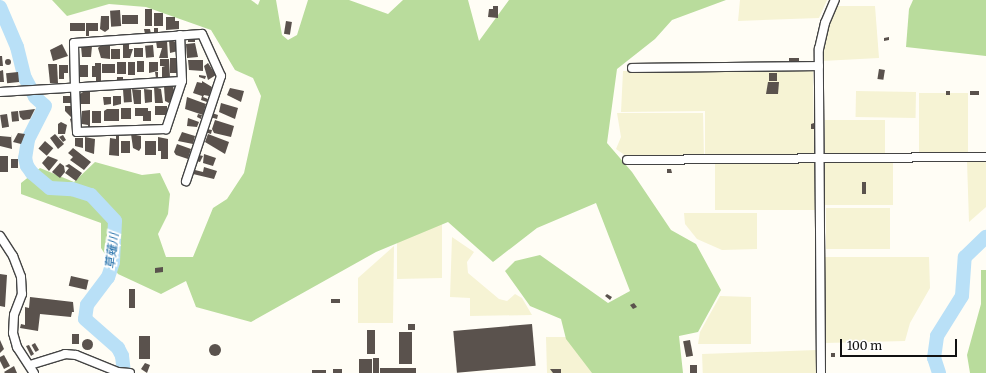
<!DOCTYPE html>
<html>
<head>
<meta charset="utf-8">
<style>
	body { margin:0 }
	#map { position:relative; width:986px; height:373px; overflow:hidden; background:#fffdf5; font-family:Merriweather,"Noto Sans JP",serif }
	div>[style] { position:absolute }
	[style*='--x'] { left:calc(var(--x)*1px); top:calc(var(--y)*1px); width:calc(var(--w)*1px); rotate:calc(var(--a)*1deg) }
	.farmland>* { inset:0; background:#f6f3d4; transform-origin:0 0 }
	.forest>* { inset:0; background:#b9dc9c }
	.river>* { height:14px; margin:-7px; padding:0 7px; transform-origin:7px; border-radius:7px; background:#b9e0f7 }
	.building>* { inset:0; background:#5a524d; transform-origin:0 0 }
	.round { border-radius:50% }
	.roads { filter:drop-shadow(1px 0 #444) drop-shadow(-1px 0 #444) drop-shadow(0 1px #444) drop-shadow(0 -1px #444) }
	.minor>* { height:8px; margin:-4px; padding:0 4px; transform-origin:4px; border-radius:4px; background:#fff }
	span { translate:-50% -50%; white-space:nowrap; text-align:center; line-height:1.15; -webkit-text-stroke:4px #fff; paint-order:stroke }
	.water-label { font-size:12px; color:#1768a6; font-style:italic }
	.scale { position:absolute; left:840px; top:339px; width:117px; height:18px; box-sizing:border-box; border:2px solid #111; border-top:0; padding-left:5px; font-size:12px; line-height:14px; white-space:nowrap; color:#111; -webkit-text-stroke:3px #fff; paint-order:stroke }
</style>
</head>
<body>
<div id="map">
	<div class="farmland">
		<div style="clip-path:polygon(740px 0,827px 0,819px 18px,738px 21px)"></div>
		<div style="clip-path:polygon(837px 6px,875px 6px,879px 58px,822px 61px,827px 31px)"></div>
		<div style="clip-path:polygon(623px 71px,813px 71px,814px 155px,705px 157px,705px 111px,621px 112px)"></div>
		<div style="left:856px;top:91px;width:60px;height:26px;rotate:1deg"></div>
		<div style="left:919px;top:93px;width:49px;height:62px"></div>
		<div style="clip-path:polygon(617px 113px,703px 113px,704px 157px,629px 158px,616px 149px,621px 137px)"></div>
		<div style="left:825px;top:120px;width:60px;height:34px"></div>
		<div style="clip-path:polygon(967px 161px,986px 162px,986px 207px,969px 222px)"></div>
		<div style="left:815px;top:163px;width:47px;height:100px;rotate:90deg"></div>
		<div style="left:825px;top:163px;width:68px;height:42px"></div>
		<div style="left:826px;top:208px;width:64px;height:41px"></div>
		<div style="clip-path:polygon(684px 213px,757px 213px,757px 249px,722px 250px,697px 239px,685px 224px)"></div>
		<div style="clip-path:polygon(442px 220px,442px 278px,397px 279px,397px 241px)"></div>
		<div style="clip-path:polygon(452px 237px,474px 252px,467px 262px,468px 273px,499px 299px,507px 301px,515px 294px,522px 298px,532px 315px,470px 316px,470px 298px,450px 297px)"></div>
		<div style="clip-path:polygon(394px 246px,393px 323px,358px 323px,358px 278px)"></div>
		<div style="clip-path:polygon(825px 257px,929px 257px,930px 288px,910px 323px,905px 341px,825px 343px)"></div>
		<div style="clip-path:polygon(720px 296px,751px 297px,751px 344px,698px 344px,700px 332px)"></div>
		<div style="clip-path:polygon(546px 337px,571px 337px,602px 373px,547px 373px)"></div>
		<div style="left:817px;top:350px;width:23px;height:115px;rotate:88deg"></div>
	</div>
	<div class="forest">
		<div style="clip-path:polygon(52px 0,251px 0,258px 5px,260px 0,276px 0,282px 35px,288px 40px,297px 35px,308px 0,349px 0,388px 14px,403px 0,468px 0,479px 41px,509px 0,726px 0,672px 20px,655px 39px,617px 69px,607px 143px,632px 172px,671px 230px,696px 244px,721px 290px,698px 332px,679px 336px,683px 373px,592px 373px,566px 339px,561px 319px,530px 306px,505px 271px,515px 261px,540px 255px,608px 303px,630px 291px,596px 203px,537px 228px,493px 262px,448px 222px,376px 252px,251px 322px,196px 307px,186px 281px,161px 294px,118px 274px,101px 248px,101px 223px,21px 194px,21px 183px,40px 168px,74px 182px,95px 162px,142px 175px,160px 173px,170px 194px,168px 214px,158px 234px,166px 257px,193px 257px,213px 208px,227px 199px,244px 173px,261px 96px,253px 78px,235px 70px,211px 30px,146px 7px,109px 4px,67px 16px)"></div>
		<div style="clip-path:polygon(913px 0,986px 0,986px 56px,906px 47px,909px 9px)"></div>
		<div style="clip-path:polygon(981px 270px,986px 270px,986px 373px,970px 373px,967px 355px,981px 304px)"></div>
	</div>
	<div class="river">
		<div style="--x:0;--y:7;--w:43;--a:67"></div>
		<div style="--x:17;--y:47;--w:32;--a:76"></div>
		<div style="--x:25;--y:78;--w:21;--a:62"></div>
		<div style="--x:35;--y:97;--w:13;--a:42"></div>
		<div style="--x:45;--y:106;--w:38;--a:117"></div>
		<div style="--x:28;--y:140;--w:18;--a:99"></div>
		<div style="--x:25;--y:158;--w:8;--a:76"></div>
		<div style="--x:27;--y:166;--w:9;--a:54"></div>
		<div style="--x:32;--y:173;--w:23;--a:40"></div>
		<div style="--x:50;--y:188;--w:22;--a:3"></div>
		<div style="--x:72;--y:189;--w:20;--a:18"></div>
		<div style="--x:91;--y:195;--w:35;--a:47"></div>
		<div style="--x:115;--y:221;--w:41;--a:92.8"></div>
		<div style="--x:113;--y:262;--w:16;--a:108"></div>
		<div style="--x:108;--y:277;--w:35;--a:127"></div>
		<div style="--x:87;--y:305;--w:14;--a:98"></div>
		<div style="--x:85;--y:319;--w:44;--a:41.3"></div>
		<div style="--x:118;--y:348;--w:9;--a:63"></div>
		<div style="--x:122;--y:356;--w:17;--a:83"></div>
		<div style="--x:939;--y:373;--w:16;--a:-108"></div>
		<div style="--x:934;--y:358;--w:22;--a:-82"></div>
		<div style="--x:937;--y:336;--w:47;--a:-58"></div>
		<div style="--x:962;--y:296;--w:39;--a:-86"></div>
		<div style="--x:965;--y:257;--w:29;--a:-44"></div>
	</div>
	<div class="building">
		<div style="clip-path:polygon(493px 6px,498px 6px,498px 18px,488px 17px,489px 9px,493px 9px)"></div>
		<div style="left:152px;top:9px;width:17px;height:7px;rotate:90deg"></div>
		<div style="left:120px;top:10px;width:16px;height:10px;rotate:86deg"></div>
		<div style="left:154px;top:13px;width:9px;height:13px"></div>
		<div style="left:122px;top:15px;width:16px;height:9px"></div>
		<div style="clip-path:polygon(101px 16px,109px 16px,109px 29px,105px 32px,100px 29px)"></div>
		<div style="clip-path:polygon(166px 17px,175px 17px,175px 21px,179px 21px,179px 29px,166px 30px)"></div>
		<div style="left:286px;top:21px;width:6px;height:13px;rotate:9deg"></div>
		<div style="left:85px;top:23px;width:8px;height:15px;rotate:90deg"></div>
		<div style="clip-path:polygon(86px 23px,98px 23px,98px 31px,89px 31px,89px 36px,86px 36px)"></div>
		<div style="left:154px;top:28px;width:4px;height:6px"></div>
		<div style="clip-path:polygon(144px 29px,150px 29px,151px 34px,145px 34px)"></div>
		<div style="left:188px;top:37px;width:7px;height:5px"></div>
		<div style="clip-path:polygon(889px 37px,889px 40px,884px 41px,884px 38px)"></div>
		<div style="clip-path:polygon(167px 40px,168px 58px,159px 58px,162px 48px,157px 48px,156px 41px)"></div>
		<div style="clip-path:polygon(169px 40px,177px 42px,178px 51px,170px 53px)"></div>
		<div style="clip-path:polygon(195px 43px,198px 57px,187px 58px,186px 44px)"></div>
		<div style="clip-path:polygon(62px 44px,68px 56px,53px 61px,50px 50px)"></div>
		<div style="clip-path:polygon(110px 44px,110px 59px,101px 58px,98px 48px,101px 45px)"></div>
		<div style="clip-path:polygon(123px 44px,129px 44px,129px 49px,133px 49px,130px 58px,123px 58px)"></div>
		<div style="left:153px;top:45px;width:12px;height:8px;rotate:85deg"></div>
		<div style="clip-path:polygon(81px 46px,92px 46px,91px 57px,82px 57px)"></div>
		<div style="left:134px;top:48px;width:9px;height:9px"></div>
		<div style="left:111px;top:49px;width:9px;height:10px"></div>
		<div style="clip-path:polygon(0 56px,2px 56px,3px 66px,0 66px)"></div>
		<div style="left:170px;top:58px;width:8px;height:15px"></div>
		<div style="left:789px;top:58px;width:10px;height:4px"></div>
		<div class="round" style="left:5px;top:59px;width:6px;height:6px"></div>
		<div style="clip-path:polygon(160px 59px,169px 59px,170px 78px,162px 78px,162px 67px,165px 66px,160px 66px)"></div>
		<div style="clip-path:polygon(188px 60px,203px 60px,203px 71px,189px 70px)"></div>
		<div style="left:137px;top:61px;width:7px;height:11px"></div>
		<div style="left:126px;top:62px;width:12px;height:9px;rotate:90deg"></div>
		<div style="left:128px;top:62px;width:7px;height:13px"></div>
		<div style="clip-path:polygon(149px 62px,158px 62px,158px 71px,149px 73px)"></div>
		<div style="clip-path:polygon(95px 63px,101px 63px,101px 82px,96px 82px,96px 77px,92px 77px,92px 66px,95px 66px)"></div>
		<div style="clip-path:polygon(208px 63px,216px 75px,208px 80px,204px 66px)"></div>
		<div style="clip-path:polygon(48px 64px,57px 64px,58px 83px,50px 83px)"></div>
		<div style="left:115px;top:64px;width:9px;height:13px;rotate:90deg"></div>
		<div style="clip-path:polygon(59px 65px,68px 65px,68px 73px,64px 73px,64px 79px,59px 79px)"></div>
		<div style="left:80px;top:65px;width:8px;height:12px"></div>
		<div style="left:879px;top:69px;width:6px;height:10px;rotate:9deg"></div>
		<div style="clip-path:polygon(3px 70px,4px 82px,0 82px,0 71px)"></div>
		<div style="left:18px;top:72px;width:10px;height:12px;rotate:84deg"></div>
		<div style="clip-path:polygon(155px 72px,158px 72px,158px 78px,156px 78px)"></div>
		<div style="left:769px;top:73px;width:8px;height:8px"></div>
		<div style="clip-path:polygon(199px 75px,206px 76px,205px 79px,199px 77px)"></div>
		<div style="clip-path:polygon(117px 77px,123px 77px,123px 80px,117px 81px)"></div>
		<div style="clip-path:polygon(202px 81px,212px 87px,209px 96px,204px 95px,203px 97px,208px 99px,207px 102px,201px 100px,202px 96px,193px 93px,197px 82px,202px 83px)"></div>
		<div style="clip-path:polygon(768px 82px,779px 82px,778px 94px,766px 94px)"></div>
		<div style="clip-path:polygon(164px 86px,173px 86px,175px 95px,169px 103px,165px 101px)"></div>
		<div style="clip-path:polygon(154px 87px,161px 89px,163px 103px,155px 103px)"></div>
		<div style="clip-path:polygon(230px 88px,244px 91px,241px 102px,227px 95px)"></div>
		<div style="left:131px;top:89px;width:13px;height:8px;rotate:86deg"></div>
		<div style="clip-path:polygon(132px 89px,141px 90px,141px 104px,134px 104px)"></div>
		<div style="clip-path:polygon(144px 89px,152px 90px,152px 102px,145px 103px)"></div>
		<div style="left:946px;top:91px;width:4px;height:4px"></div>
		<div style="left:970px;top:91px;width:9px;height:4px"></div>
		<div style="clip-path:polygon(83px 92px,90px 92px,90px 104px,80px 104px,80px 94px)"></div>
		<div style="left:63px;top:96px;width:9px;height:7px"></div>
		<div style="clip-path:polygon(113px 96px,121px 96px,121px 104px,113px 106px)"></div>
		<div style="clip-path:polygon(103px 97px,111px 97px,111px 104px,104px 105px)"></div>
		<div style="clip-path:polygon(187px 97px,206px 104px,203px 115px,185px 109px)"></div>
		<div style="clip-path:polygon(221px 103px,238px 108px,235px 119px,219px 112px)"></div>
		<div style="clip-path:polygon(65px 106px,73px 106px,71px 123px,70px 119px,72px 118px,65px 111px)"></div>
		<div style="left:167px;top:106px;width:9px;height:12px;rotate:90deg"></div>
		<div style="left:121px;top:108px;width:10px;height:11px"></div>
		<div style="clip-path:polygon(135px 108px,148px 108px,148px 111px,151px 111px,151px 121px,143px 121px,143px 116px,135px 116px)"></div>
		<div style="clip-path:polygon(35px 109px,30px 119px,23px 120px,20px 117px,19px 111px)"></div>
		<div style="clip-path:polygon(107px 109px,119px 109px,119px 121px,104px 121px,104px 111px)"></div>
		<div style="clip-path:polygon(90px 110px,90px 129px,88px 129px,88px 125px,82px 124px,82px 111px)"></div>
		<div style="left:18px;top:111px;width:10px;height:7px;rotate:84deg"></div>
		<div style="left:92px;top:111px;width:9px;height:12px"></div>
		<div style="clip-path:polygon(212px 113px,218px 115px,217px 119px,210px 117px)"></div>
		<div style="left:7px;top:114px;width:13px;height:7px;rotate:81deg"></div>
		<div style="clip-path:polygon(198px 114px,202px 115px,201px 119px,197px 117px)"></div>
		<div style="clip-path:polygon(188px 118px,199px 122px,197px 127px,187px 126px)"></div>
		<div style="clip-path:polygon(215px 120px,234px 126px,231px 137px,214px 133px,212px 129px)"></div>
		<div style="clip-path:polygon(61px 122px,67px 125px,65px 134px,58px 134px,58px 124px)"></div>
		<div style="clip-path:polygon(814px 123px,814px 129px,811px 129px,811px 124px)"></div>
		<div style="clip-path:polygon(206px 129px,212px 130px,211px 134px,205px 132px)"></div>
		<div style="clip-path:polygon(182px 132px,195px 136px,193px 144px,178px 141px)"></div>
		<div style="clip-path:polygon(18px 133px,25px 134px,21px 144px,13px 142px)"></div>
		<div style="clip-path:polygon(11px 134px,12px 149px,0 146px,0 136px,11px 137px)"></div>
		<div style="clip-path:polygon(55px 134px,64px 144px,58px 149px,50px 138px)"></div>
		<div style="clip-path:polygon(131px 134px,141px 136px,141px 148px,139px 151px,133px 148px)"></div>
		<div style="clip-path:polygon(208px 134px,229px 142px,225px 154px,205px 142px)"></div>
		<div style="clip-path:polygon(63px 135px,66px 140px,63px 142px,59px 137px)"></div>
		<div style="clip-path:polygon(116px 135px,119px 135px,119px 156px,109px 155px,110px 138px,116px 139px)"></div>
		<div style="clip-path:polygon(85px 137px,95px 139px,94px 154px,85px 151px)"></div>
		<div style="clip-path:polygon(158px 137px,168px 139px,168px 159px,161px 159px,161px 151px,158px 151px)"></div>
		<div style="clip-path:polygon(75px 138px,83px 138px,83px 148px,75px 146px)"></div>
		<div style="left:45px;top:141px;width:11px;height:10px;rotate:41deg"></div>
		<div style="left:121px;top:141px;width:9px;height:12px"></div>
		<div style="left:145px;top:141px;width:11px;height:14px"></div>
		<div style="clip-path:polygon(177px 144px,191px 149px,188px 159px,176px 155px,174px 152px)"></div>
		<div style="clip-path:polygon(73px 148px,91px 162px,84px 170px,70px 160px,73px 157px,68px 153px)"></div>
		<div style="clip-path:polygon(204px 154px,216px 158px,213px 166px,203px 163px)"></div>
		<div style="clip-path:polygon(199px 155px,203px 156px,200px 162px,196px 161px)"></div>
		<div style="left:0;top:156px;width:8px;height:16px"></div>
		<div style="clip-path:polygon(48px 156px,58px 160px,49px 171px,42px 163px)"></div>
		<div style="left:11px;top:159px;width:7px;height:9px"></div>
		<div style="clip-path:polygon(60px 163px,64px 166px,65px 172px,60px 178px,52px 172px)"></div>
		<div style="clip-path:polygon(69px 164px,82px 173px,76px 181px,65px 173px,69px 168px,65px 166px)"></div>
		<div style="clip-path:polygon(204px 167px,217px 171px,214px 179px,193px 174px,195px 170px,203px 172px)"></div>
		<div style="clip-path:polygon(667px 169px,671px 169px,672px 173px,667px 173px)"></div>
		<div style="left:862px;top:182px;width:4px;height:12px"></div>
		<div style="clip-path:polygon(163px 267px,163px 272px,155px 273px,155px 268px)"></div>
		<div style="clip-path:polygon(0 274px,7px 275px,5px 307px,0 306px)"></div>
		<div style="left:71px;top:276px;width:18px;height:10px;rotate:13deg"></div>
		<div style="left:129px;top:289px;width:6px;height:19px"></div>
		<div style="clip-path:polygon(607px 294px,612px 297px,610px 300px,605px 296px)"></div>
		<div style="clip-path:polygon(30px 297px,73px 302px,74px 312px,72px 312px,71px 317px,40px 314px,38px 331px,20px 328px,21px 324px,25px 325px,25px 307px,29px 308px)"></div>
		<div style="left:331px;top:299px;width:9px;height:4px"></div>
		<div style="clip-path:polygon(634px 303px,637px 307px,633px 309px,630px 305px)"></div>
		<div style="left:408px;top:324px;width:7px;height:6px"></div>
		<div style="left:532px;top:324px;width:42px;height:79px;rotate:85deg"></div>
		<div style="left:367px;top:330px;width:8px;height:24px"></div>
		<div style="left:399px;top:332px;width:13px;height:32px"></div>
		<div style="left:72px;top:334px;width:7px;height:10px"></div>
		<div style="left:139px;top:336px;width:11px;height:23px"></div>
		<div class="round" style="left:81.5px;top:338.5px;width:11px;height:11px"></div>
		<div style="clip-path:polygon(0 340px,4px 349px,0 353px)"></div>
		<div style="left:690px;top:340px;width:16px;height:7px;rotate:79deg"></div>
		<div style="left:35px;top:343px;width:8px;height:4px;rotate:60deg"></div>
		<div class="round" style="left:209px;top:344px;width:12px;height:12px"></div>
		<div style="clip-path:polygon(29px 345px,34px 354px,31px 356px,26px 346px)"></div>
		<div style="left:831px;top:353px;width:4px;height:4px"></div>
		<div style="clip-path:polygon(4px 355px,10px 366px,4px 369px,0 361px,0 357px)"></div>
		<div style="left:373px;top:358px;width:6px;height:15px"></div>
		<div style="left:359px;top:359px;width:13px;height:14px"></div>
		<div style="clip-path:polygon(145px 363px,150px 365px,147px 373px,141px 369px)"></div>
		<div style="left:690px;top:365px;width:7px;height:8px"></div>
		<div style="clip-path:polygon(14px 366px,17px 373px,5px 373px,4px 372px)"></div>
		<div style="left:380px;top:368px;width:36px;height:5px"></div>
		<div style="left:333px;top:369px;width:9px;height:4px"></div>
		<div style="clip-path:polygon(550px 369px,561px 369px,561px 373px,553px 373px)"></div>
		<div style="left:312px;top:370px;width:14px;height:3px"></div>
	</div>
	<div class="roads">
		<div class="minor">
			<div style="--x:180;--y:35;--w:46;--a:87.5"></div>
			<div style="--x:182;--y:81;--w:51;--a:108.4"></div>
			<div style="--x:166;--y:129;--w:89;--a:178.1"></div>
			<div style="--x:77;--y:132;--w:44;--a:-92.6"></div>
			<div style="--x:75;--y:88;--w:45;--a:-91.3"></div>
			<div style="--x:74;--y:43;--w:128;--a:-4"></div>
			<div style="--x:202;--y:34;--w:46;--a:65.7"></div>
			<div style="--x:221;--y:76;--w:111;--a:108.4"></div>
			<div style="--x:632;--y:68;--w:187;--a:-0.6"></div>
			<div style="--x:0;--y:92;--w:182;--a:-3.5"></div>
			<div style="--x:627;--y:160;--w:359;--a:-0.5"></div>
			<div style="--x:0;--y:236;--w:24;--a:57"></div>
			<div style="--x:13;--y:256;--w:22;--a:69"></div>
			<div style="--x:21;--y:277;--w:17;--a:87"></div>
			<div style="--x:22;--y:294;--w:22;--a:111"></div>
			<div style="--x:14;--y:315;--w:18;--a:93"></div>
			<div style="--x:13;--y:333;--w:15;--a:74"></div>
			<div style="--x:17;--y:347;--w:31;--a:57"></div>
			<div style="--x:30;--y:365;--w:37;--a:-17"></div>
			<div style="--x:65;--y:354;--w:11;--a:5"></div>
			<div style="--x:76;--y:355;--w:45;--a:22"></div>
			<div style="--x:118;--y:372;--w:12;--a:5"></div>
			<div style="--x:821;--y:373;--w:324;--a:-90.4"></div>
			<div style="--x:819;--y:49;--w:27;--a:-77"></div>
			<div style="--x:825;--y:23;--w:25;--a:-67"></div>
		</div>
	</div>
	<div class="water-label">
		<span style="left:112px;top:251px;rotate:-83deg">草薙川</span>
	</div>
	<div class="scale">100 m</div>
</div>
</body>
</html>
